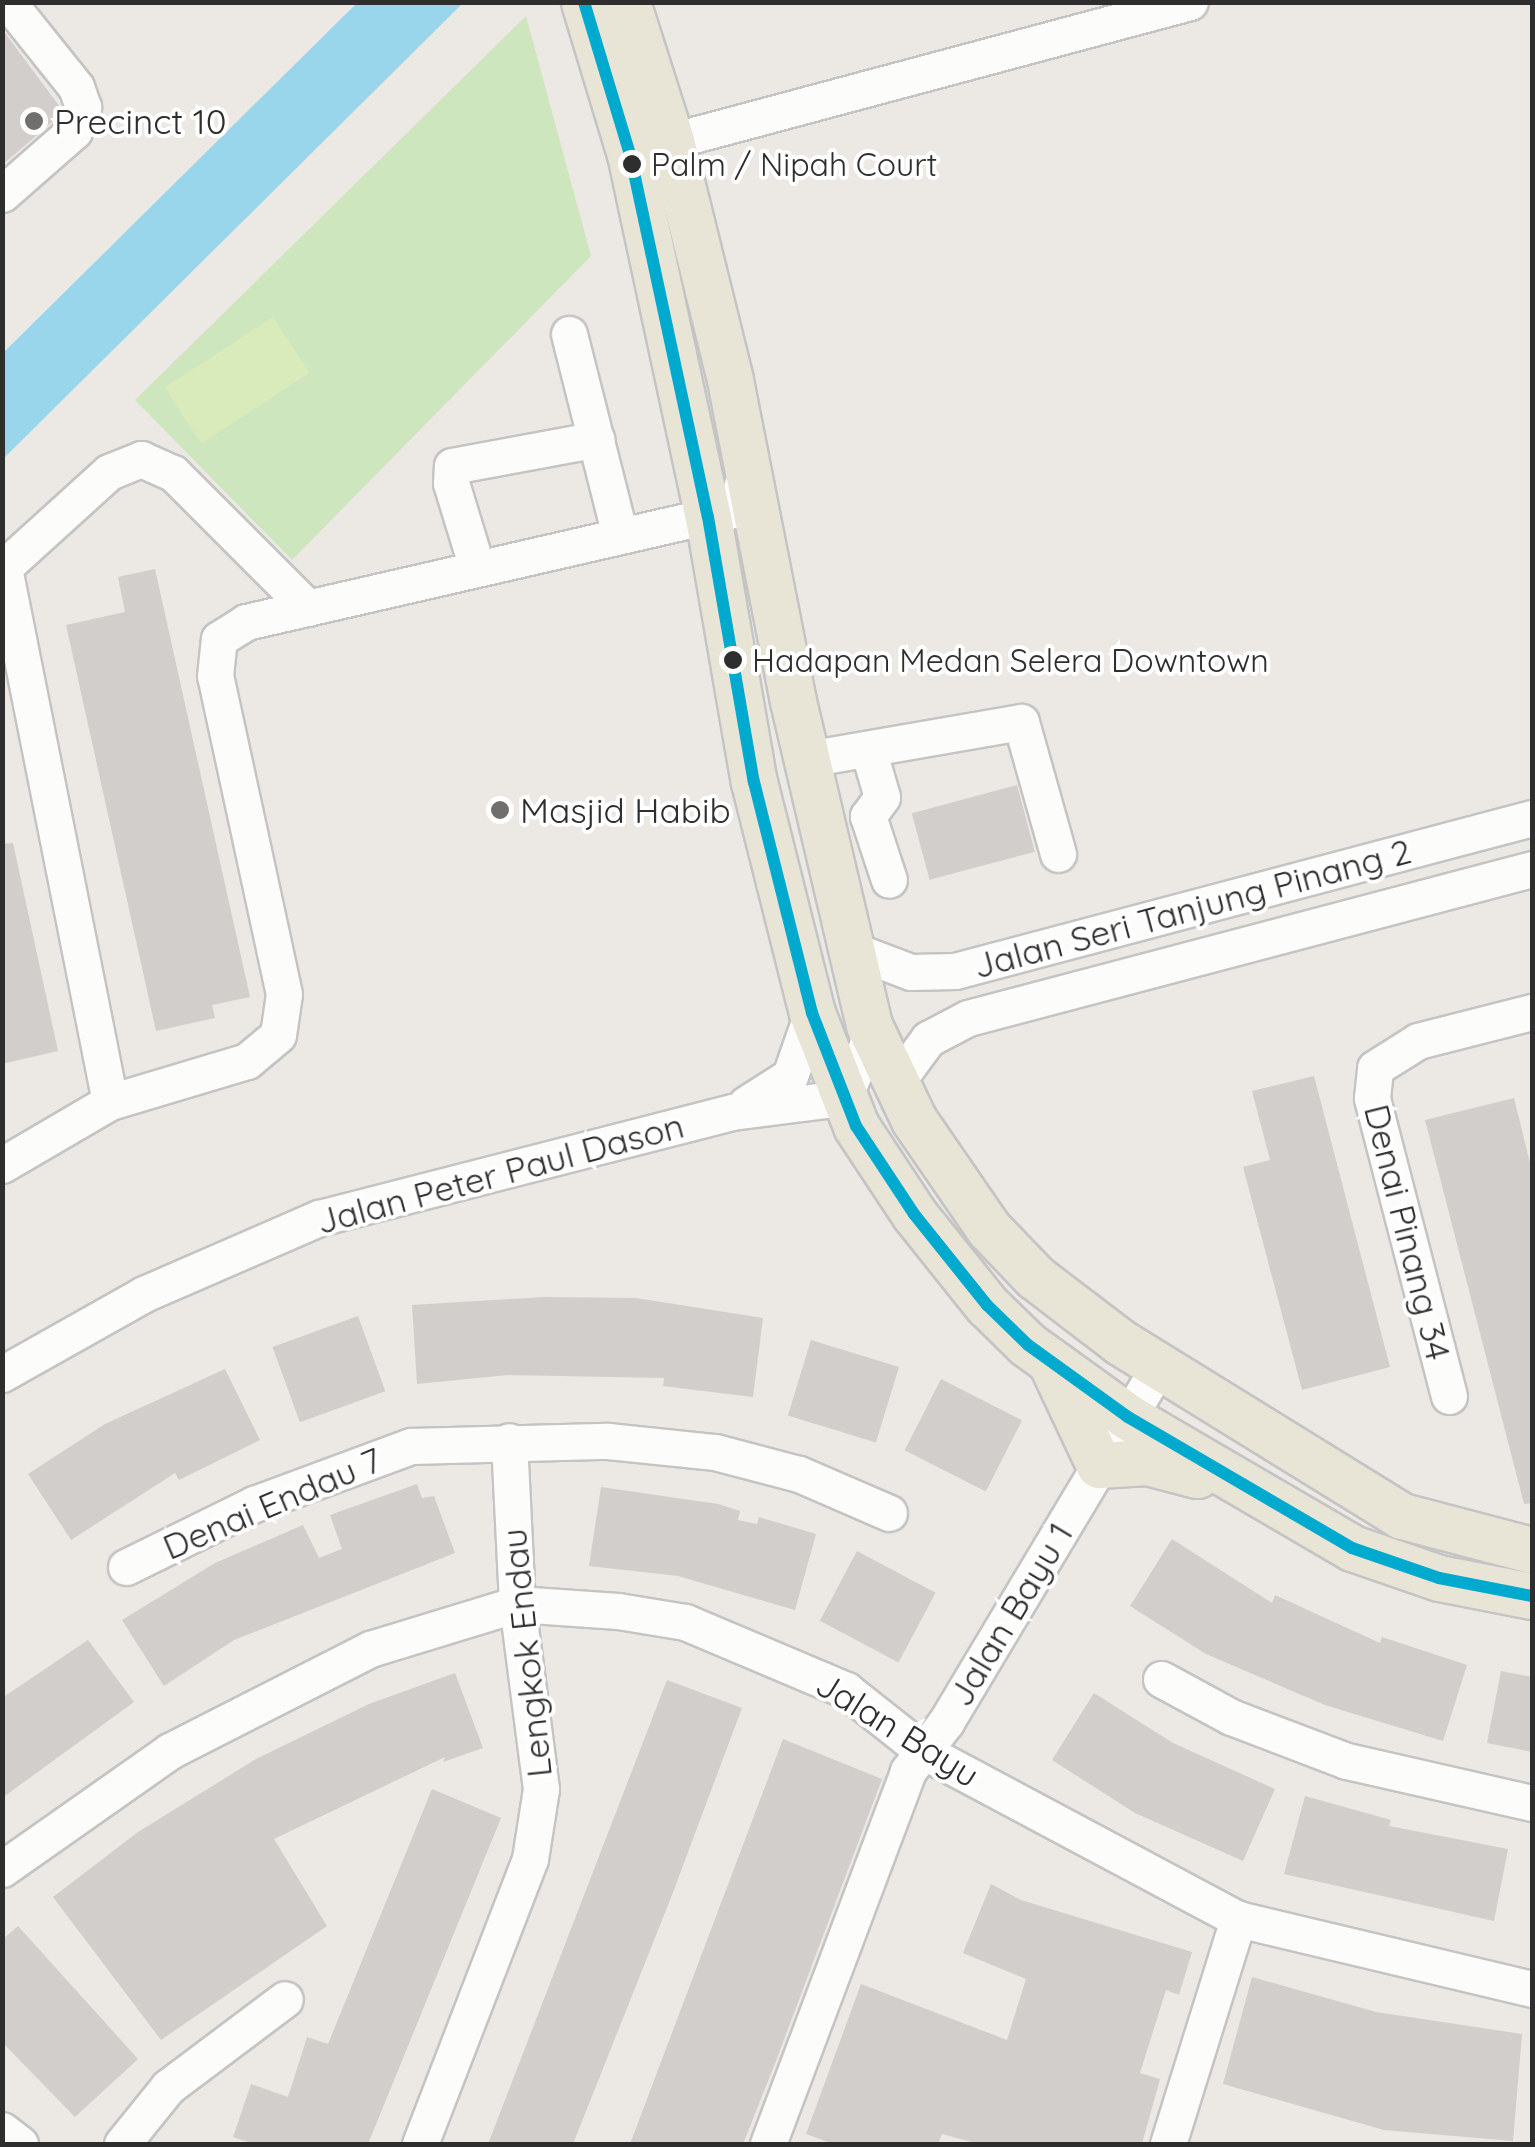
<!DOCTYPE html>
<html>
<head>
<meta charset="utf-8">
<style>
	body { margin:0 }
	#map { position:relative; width:1535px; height:2147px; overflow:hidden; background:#ece8e4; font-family:Quicksand,sans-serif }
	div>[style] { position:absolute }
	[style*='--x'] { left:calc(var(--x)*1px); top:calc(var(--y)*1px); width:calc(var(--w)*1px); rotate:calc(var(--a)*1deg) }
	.green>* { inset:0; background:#cee6be }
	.pitch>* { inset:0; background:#d9eabb; transform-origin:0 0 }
	.water>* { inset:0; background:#99d6ec }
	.building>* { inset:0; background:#d1cecb; transform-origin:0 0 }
	.roads { filter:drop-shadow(2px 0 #c5c4c5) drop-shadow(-2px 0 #c5c4c5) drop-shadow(0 2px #c5c4c5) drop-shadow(0 -2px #c5c4c5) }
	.minor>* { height:35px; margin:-17.5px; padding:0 17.5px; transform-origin:17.5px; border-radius:17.5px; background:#fcfcfb }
	.major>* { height:45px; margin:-22.5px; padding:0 22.5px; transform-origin:22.5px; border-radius:22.5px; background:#e8e4d6 }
	.bus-1>* { height:12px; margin:-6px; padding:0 6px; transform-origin:6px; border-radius:6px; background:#00a9ce }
	.dots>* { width:28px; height:28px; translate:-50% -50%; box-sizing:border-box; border:5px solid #fff; border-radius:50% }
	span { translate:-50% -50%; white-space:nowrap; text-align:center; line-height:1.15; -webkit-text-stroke:8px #fff; paint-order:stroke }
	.bus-label { font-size:32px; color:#2e2e2e }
	.left { translate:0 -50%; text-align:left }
	.poi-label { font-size:35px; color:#2e2e2e }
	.street-label { font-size:35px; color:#2e2e2e }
	.frame { position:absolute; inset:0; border:5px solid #2e2e2e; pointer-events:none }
</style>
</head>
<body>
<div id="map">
	<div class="green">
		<div style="clip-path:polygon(526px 16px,591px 256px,292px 560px,135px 400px)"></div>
	</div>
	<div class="pitch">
		<div style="left:273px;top:317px;width:67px;height:129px;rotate:57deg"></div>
	</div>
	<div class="water">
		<div style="clip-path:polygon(358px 2px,463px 3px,3px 459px,3px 353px)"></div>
	</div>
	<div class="building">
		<div style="clip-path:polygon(2px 29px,60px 107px,56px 119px,2px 165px)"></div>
		<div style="clip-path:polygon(155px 569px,250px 997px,212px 1005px,215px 1018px,156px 1031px,66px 625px,125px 612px,118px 577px)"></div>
		<div style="left:1017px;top:785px;width:69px;height:109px;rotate:75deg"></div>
		<div style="clip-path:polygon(13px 843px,58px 1051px,2px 1064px,2px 844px)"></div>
		<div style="clip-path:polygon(1314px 1076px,1390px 1367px,1302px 1390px,1243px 1167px,1270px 1160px,1252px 1091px)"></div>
		<div style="clip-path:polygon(1514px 1098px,1532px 1171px,1532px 1503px,1524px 1504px,1425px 1120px)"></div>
		<div style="clip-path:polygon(544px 1297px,636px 1298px,763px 1318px,753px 1397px,663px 1386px,664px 1378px,508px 1375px,417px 1384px,412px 1305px)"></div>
		<div style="left:358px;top:1316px;width:80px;height:91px;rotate:70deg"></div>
		<div style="left:811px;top:1340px;width:92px;height:79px;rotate:17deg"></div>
		<div style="clip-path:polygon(225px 1369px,260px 1440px,179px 1480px,175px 1473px,71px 1540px,28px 1474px,105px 1424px)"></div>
		<div style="left:941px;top:1379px;width:91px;height:80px;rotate:27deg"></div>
		<div style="clip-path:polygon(417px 1484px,422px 1498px,434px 1496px,455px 1553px,234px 1640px,164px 1686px,122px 1620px,215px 1563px,303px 1525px,319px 1558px,342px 1549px,330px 1515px)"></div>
		<div style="clip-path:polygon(601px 1487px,718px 1504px,740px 1511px,738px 1520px,757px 1524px,759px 1517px,816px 1534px,795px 1610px,678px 1576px,589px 1566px)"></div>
		<div style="clip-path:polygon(1172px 1539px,1272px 1603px,1275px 1595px,1380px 1643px,1382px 1637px,1467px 1665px,1443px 1741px,1325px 1705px,1206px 1654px,1130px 1606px)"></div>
		<div style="left:857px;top:1551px;width:89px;height:79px;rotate:28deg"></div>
		<div style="clip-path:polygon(88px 1640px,134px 1702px,2px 1798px,2px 1698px)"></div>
		<div style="clip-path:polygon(1501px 1671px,1532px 1677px,1532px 1752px,1487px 1743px)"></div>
		<div style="clip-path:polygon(455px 1673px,483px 1748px,443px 1762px,445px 1757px,274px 1839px,327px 1926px,161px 2040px,53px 1897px,138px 1832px,256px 1759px,369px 1704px)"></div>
		<div style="clip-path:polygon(667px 1680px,742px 1708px,672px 1895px,573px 2144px,488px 2144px)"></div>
		<div style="clip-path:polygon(1094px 1693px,1173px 1743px,1275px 1789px,1243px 1861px,1135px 1813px,1052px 1760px)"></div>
		<div style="clip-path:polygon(783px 1739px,882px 1779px,776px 2061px,743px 2144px,630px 2144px)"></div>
		<div style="clip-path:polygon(432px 1789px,501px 1818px,368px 2144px,254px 2144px,233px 2137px,251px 2084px,288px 2097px,307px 2037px,328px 2044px)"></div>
		<div style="clip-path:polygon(1305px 1796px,1391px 1820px,1389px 1826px,1508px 1849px,1494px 1921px,1284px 1874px)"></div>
		<div style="clip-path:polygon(991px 1884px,1021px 1900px,1192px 1952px,1179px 1995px,1166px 1990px,1140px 2073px,1160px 2079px,1142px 2144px,979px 2144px,942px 2134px,938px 2144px,833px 2144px,806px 2134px,861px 1984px,1007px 2040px,1026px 1979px,963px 1953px)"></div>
		<div style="clip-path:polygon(18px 1926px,138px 2059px,75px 2117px,2px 2042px,2px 1940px)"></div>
		<div style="clip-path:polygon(1252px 1977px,1376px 2012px,1522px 2034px,1513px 2141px,1384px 2130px,1223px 2084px)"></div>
	</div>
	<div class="roads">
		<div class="minor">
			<div style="--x:671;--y:141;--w:537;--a:-14.99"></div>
			<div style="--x:2;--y:194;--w:96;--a:-41.2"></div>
			<div style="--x:74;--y:131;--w:26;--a:-69"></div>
			<div style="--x:83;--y:107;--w:21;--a:-109"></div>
			<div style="--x:76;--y:87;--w:109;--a:-128.7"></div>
			<div style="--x:569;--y:334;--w:208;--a:75.8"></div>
			<div style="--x:4;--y:568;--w:544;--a:78.77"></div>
			<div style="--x:477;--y:568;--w:89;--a:-107"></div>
			<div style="--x:451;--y:483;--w:17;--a:-87"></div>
			<div style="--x:452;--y:466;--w:147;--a:-10.5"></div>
			<div style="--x:2;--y:569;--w:144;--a:-42.2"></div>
			<div style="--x:109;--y:472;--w:35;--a:-22"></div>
			<div style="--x:141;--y:459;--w:35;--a:24"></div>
			<div style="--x:173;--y:473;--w:191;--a:45"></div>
			<div style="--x:868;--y:749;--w:50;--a:73.7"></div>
			<div style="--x:882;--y:797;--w:24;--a:126"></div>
			<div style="--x:868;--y:816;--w:67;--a:71.8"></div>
			<div style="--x:807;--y:759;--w:217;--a:-9.8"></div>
			<div style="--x:1021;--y:722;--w:137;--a:74.3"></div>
			<div style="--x:853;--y:950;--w:62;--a:20.8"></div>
			<div style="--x:911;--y:972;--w:44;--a:-1.3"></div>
			<div style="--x:955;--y:971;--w:597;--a:-14.85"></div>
			<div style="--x:895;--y:1084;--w:56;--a:-53.7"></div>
			<div style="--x:928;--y:1039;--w:45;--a:-27.7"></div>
			<div style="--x:968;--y:1018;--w:583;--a:-14.8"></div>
			<div style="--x:746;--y:1104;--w:52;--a:-32.5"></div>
			<div style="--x:790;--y:1076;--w:67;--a:-70.8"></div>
			<div style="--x:2;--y:1165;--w:125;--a:-30.3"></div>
			<div style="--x:110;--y:1102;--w:143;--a:-16.7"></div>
			<div style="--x:247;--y:1061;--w:40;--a:-40"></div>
			<div style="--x:278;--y:1035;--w:41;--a:-81.7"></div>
			<div style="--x:284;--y:994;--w:325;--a:-102.2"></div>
			<div style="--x:215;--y:676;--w:37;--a:-84"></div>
			<div style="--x:219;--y:639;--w:32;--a:-32"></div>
			<div style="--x:246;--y:622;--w:501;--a:-12.93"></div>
			<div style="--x:734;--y:510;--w:43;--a:-72.4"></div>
			<div style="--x:2;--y:1374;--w:163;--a:-29.4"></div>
			<div style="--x:144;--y:1294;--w:191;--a:-23.5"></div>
			<div style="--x:319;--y:1218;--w:426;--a:-14.4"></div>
			<div style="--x:732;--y:1112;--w:95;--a:-7.3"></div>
			<div style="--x:826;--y:1100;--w:30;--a:-37"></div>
			<div style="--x:850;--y:1082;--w:40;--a:-65"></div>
			<div style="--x:867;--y:1046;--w:21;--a:-85"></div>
			<div style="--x:1449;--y:1396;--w:308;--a:-104.5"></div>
			<div style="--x:1372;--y:1098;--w:30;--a:-84"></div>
			<div style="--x:1375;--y:1068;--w:51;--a:-32.1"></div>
			<div style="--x:1418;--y:1041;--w:118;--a:-14.3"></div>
			<div style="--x:126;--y:1567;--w:143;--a:-26.2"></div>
			<div style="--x:254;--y:1504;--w:167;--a:-20.3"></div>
			<div style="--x:411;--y:1446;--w:197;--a:-1.5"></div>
			<div style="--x:608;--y:1441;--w:108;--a:5.9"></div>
			<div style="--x:715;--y:1452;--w:87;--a:14.7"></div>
			<div style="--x:799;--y:1474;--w:98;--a:23.4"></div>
			<div style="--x:1161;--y:1679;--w:80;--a:28.5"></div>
			<div style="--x:1231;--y:1717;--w:124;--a:20.8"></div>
			<div style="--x:1347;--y:1761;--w:190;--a:12.8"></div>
			<div style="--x:2;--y:1869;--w:205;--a:-35.1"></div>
			<div style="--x:170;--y:1751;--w:225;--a:-27"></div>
			<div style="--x:370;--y:1649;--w:154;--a:-17"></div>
			<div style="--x:517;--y:1604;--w:101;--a:4"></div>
			<div style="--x:618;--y:1611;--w:68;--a:9.3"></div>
			<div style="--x:685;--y:1622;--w:175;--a:22.9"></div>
			<div style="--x:846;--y:1690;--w:98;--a:38.4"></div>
			<div style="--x:923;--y:1751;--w:357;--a:28.1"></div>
			<div style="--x:1238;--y:1919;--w:302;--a:13.4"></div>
			<div style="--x:2;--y:2130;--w:23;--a:38"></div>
			<div style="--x:122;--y:2144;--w:73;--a:-51.1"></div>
			<div style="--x:168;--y:2087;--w:146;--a:-36.9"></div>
			<div style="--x:420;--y:2144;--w:305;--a:-68.9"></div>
			<div style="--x:530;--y:1859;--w:71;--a:-81.1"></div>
			<div style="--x:541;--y:1789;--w:187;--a:-97.4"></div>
			<div style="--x:517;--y:1604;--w:163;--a:-92.8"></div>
			<div style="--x:768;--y:2144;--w:398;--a:-69.4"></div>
			<div style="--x:908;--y:1771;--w:62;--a:-52.2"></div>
			<div style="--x:946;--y:1722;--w:413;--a:-59.1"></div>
			<div style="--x:1168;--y:2144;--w:236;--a:-72.7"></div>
		</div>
		<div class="major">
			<div style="--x:584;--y:2;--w:159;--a:73.2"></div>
			<div style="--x:630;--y:154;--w:371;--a:77.9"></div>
			<div style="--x:708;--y:517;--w:269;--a:80.2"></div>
			<div style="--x:754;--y:782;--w:238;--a:75.9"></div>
			<div style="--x:812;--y:1013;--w:121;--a:68.7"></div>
			<div style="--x:856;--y:1126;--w:105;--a:56.6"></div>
			<div style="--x:914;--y:1214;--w:117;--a:51.3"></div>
			<div style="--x:987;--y:1305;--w:57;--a:44.3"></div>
			<div style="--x:1028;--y:1345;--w:123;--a:35.8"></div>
			<div style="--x:1128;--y:1417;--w:259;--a:30.3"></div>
			<div style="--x:1352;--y:1548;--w:92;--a:19"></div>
			<div style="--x:1439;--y:1578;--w:95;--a:11"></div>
			<div style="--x:627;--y:2;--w:146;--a:72.4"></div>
			<div style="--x:671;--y:141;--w:246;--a:76.1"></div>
			<div style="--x:730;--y:380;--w:327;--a:78.9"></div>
			<div style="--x:793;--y:701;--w:333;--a:76.8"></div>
			<div style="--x:869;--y:1025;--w:105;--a:64.7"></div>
			<div style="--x:914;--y:1120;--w:132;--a:55.5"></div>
			<div style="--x:989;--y:1229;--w:66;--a:46.2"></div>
			<div style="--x:1035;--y:1277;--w:107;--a:37.4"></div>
			<div style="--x:1120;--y:1342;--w:331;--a:31.7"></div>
			<div style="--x:1402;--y:1516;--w:134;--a:14.7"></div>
			<div style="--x:1052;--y:1365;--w:110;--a:64.8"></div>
			<div style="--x:1099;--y:1465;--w:48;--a:-3.6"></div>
			<div style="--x:1147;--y:1462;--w:52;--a:14.6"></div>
		</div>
	</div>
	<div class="bus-1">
		<div style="--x:584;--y:2;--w:159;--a:73.2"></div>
		<div style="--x:630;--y:154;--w:371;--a:77.9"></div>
		<div style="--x:708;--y:517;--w:269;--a:80.2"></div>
		<div style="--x:754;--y:782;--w:238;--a:75.9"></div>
		<div style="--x:812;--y:1013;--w:121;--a:68.7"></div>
		<div style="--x:856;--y:1126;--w:105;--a:56.6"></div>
		<div style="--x:914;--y:1214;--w:117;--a:51.3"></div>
		<div style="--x:987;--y:1305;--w:57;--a:44.3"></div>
		<div style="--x:1028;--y:1345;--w:123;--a:35.8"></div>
		<div style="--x:1128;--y:1417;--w:259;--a:30.3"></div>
		<div style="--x:1352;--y:1548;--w:92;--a:19"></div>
		<div style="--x:1439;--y:1578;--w:95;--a:11"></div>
	</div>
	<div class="dots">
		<div style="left:34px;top:121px;background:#706f6e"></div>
		<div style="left:632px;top:164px;background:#2e2e2e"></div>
		<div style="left:733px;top:660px;background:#2e2e2e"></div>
		<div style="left:500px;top:810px;background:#706f6e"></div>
	</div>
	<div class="bus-label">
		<span class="left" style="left:651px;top:164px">Palm / Nipah Court</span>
		<span class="left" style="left:752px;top:660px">Hadapan Medan Selera Downtown</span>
	</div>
	<div class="poi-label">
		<span class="left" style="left:54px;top:121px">Precinct 10</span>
		<span class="left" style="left:520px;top:810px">Masjid Habib</span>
	</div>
	<div class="street-label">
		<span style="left:1192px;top:908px;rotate:-15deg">Jalan Seri Tanjung Pinang 2</span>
		<span style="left:500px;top:1173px;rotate:-15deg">Jalan Peter Paul Dason</span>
		<span style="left:1408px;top:1232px;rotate:76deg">Denai Pinang 34</span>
		<span style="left:272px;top:1503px;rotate:-23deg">Denai Endau 7</span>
		<span style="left:1010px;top:1614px;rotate:-59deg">Jalan Bayu 1</span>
		<span style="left:526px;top:1653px;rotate:-96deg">Lengkok Endau</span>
		<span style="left:898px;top:1729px;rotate:32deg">Jalan Bayu</span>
	</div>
	<div class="frame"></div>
</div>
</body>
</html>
